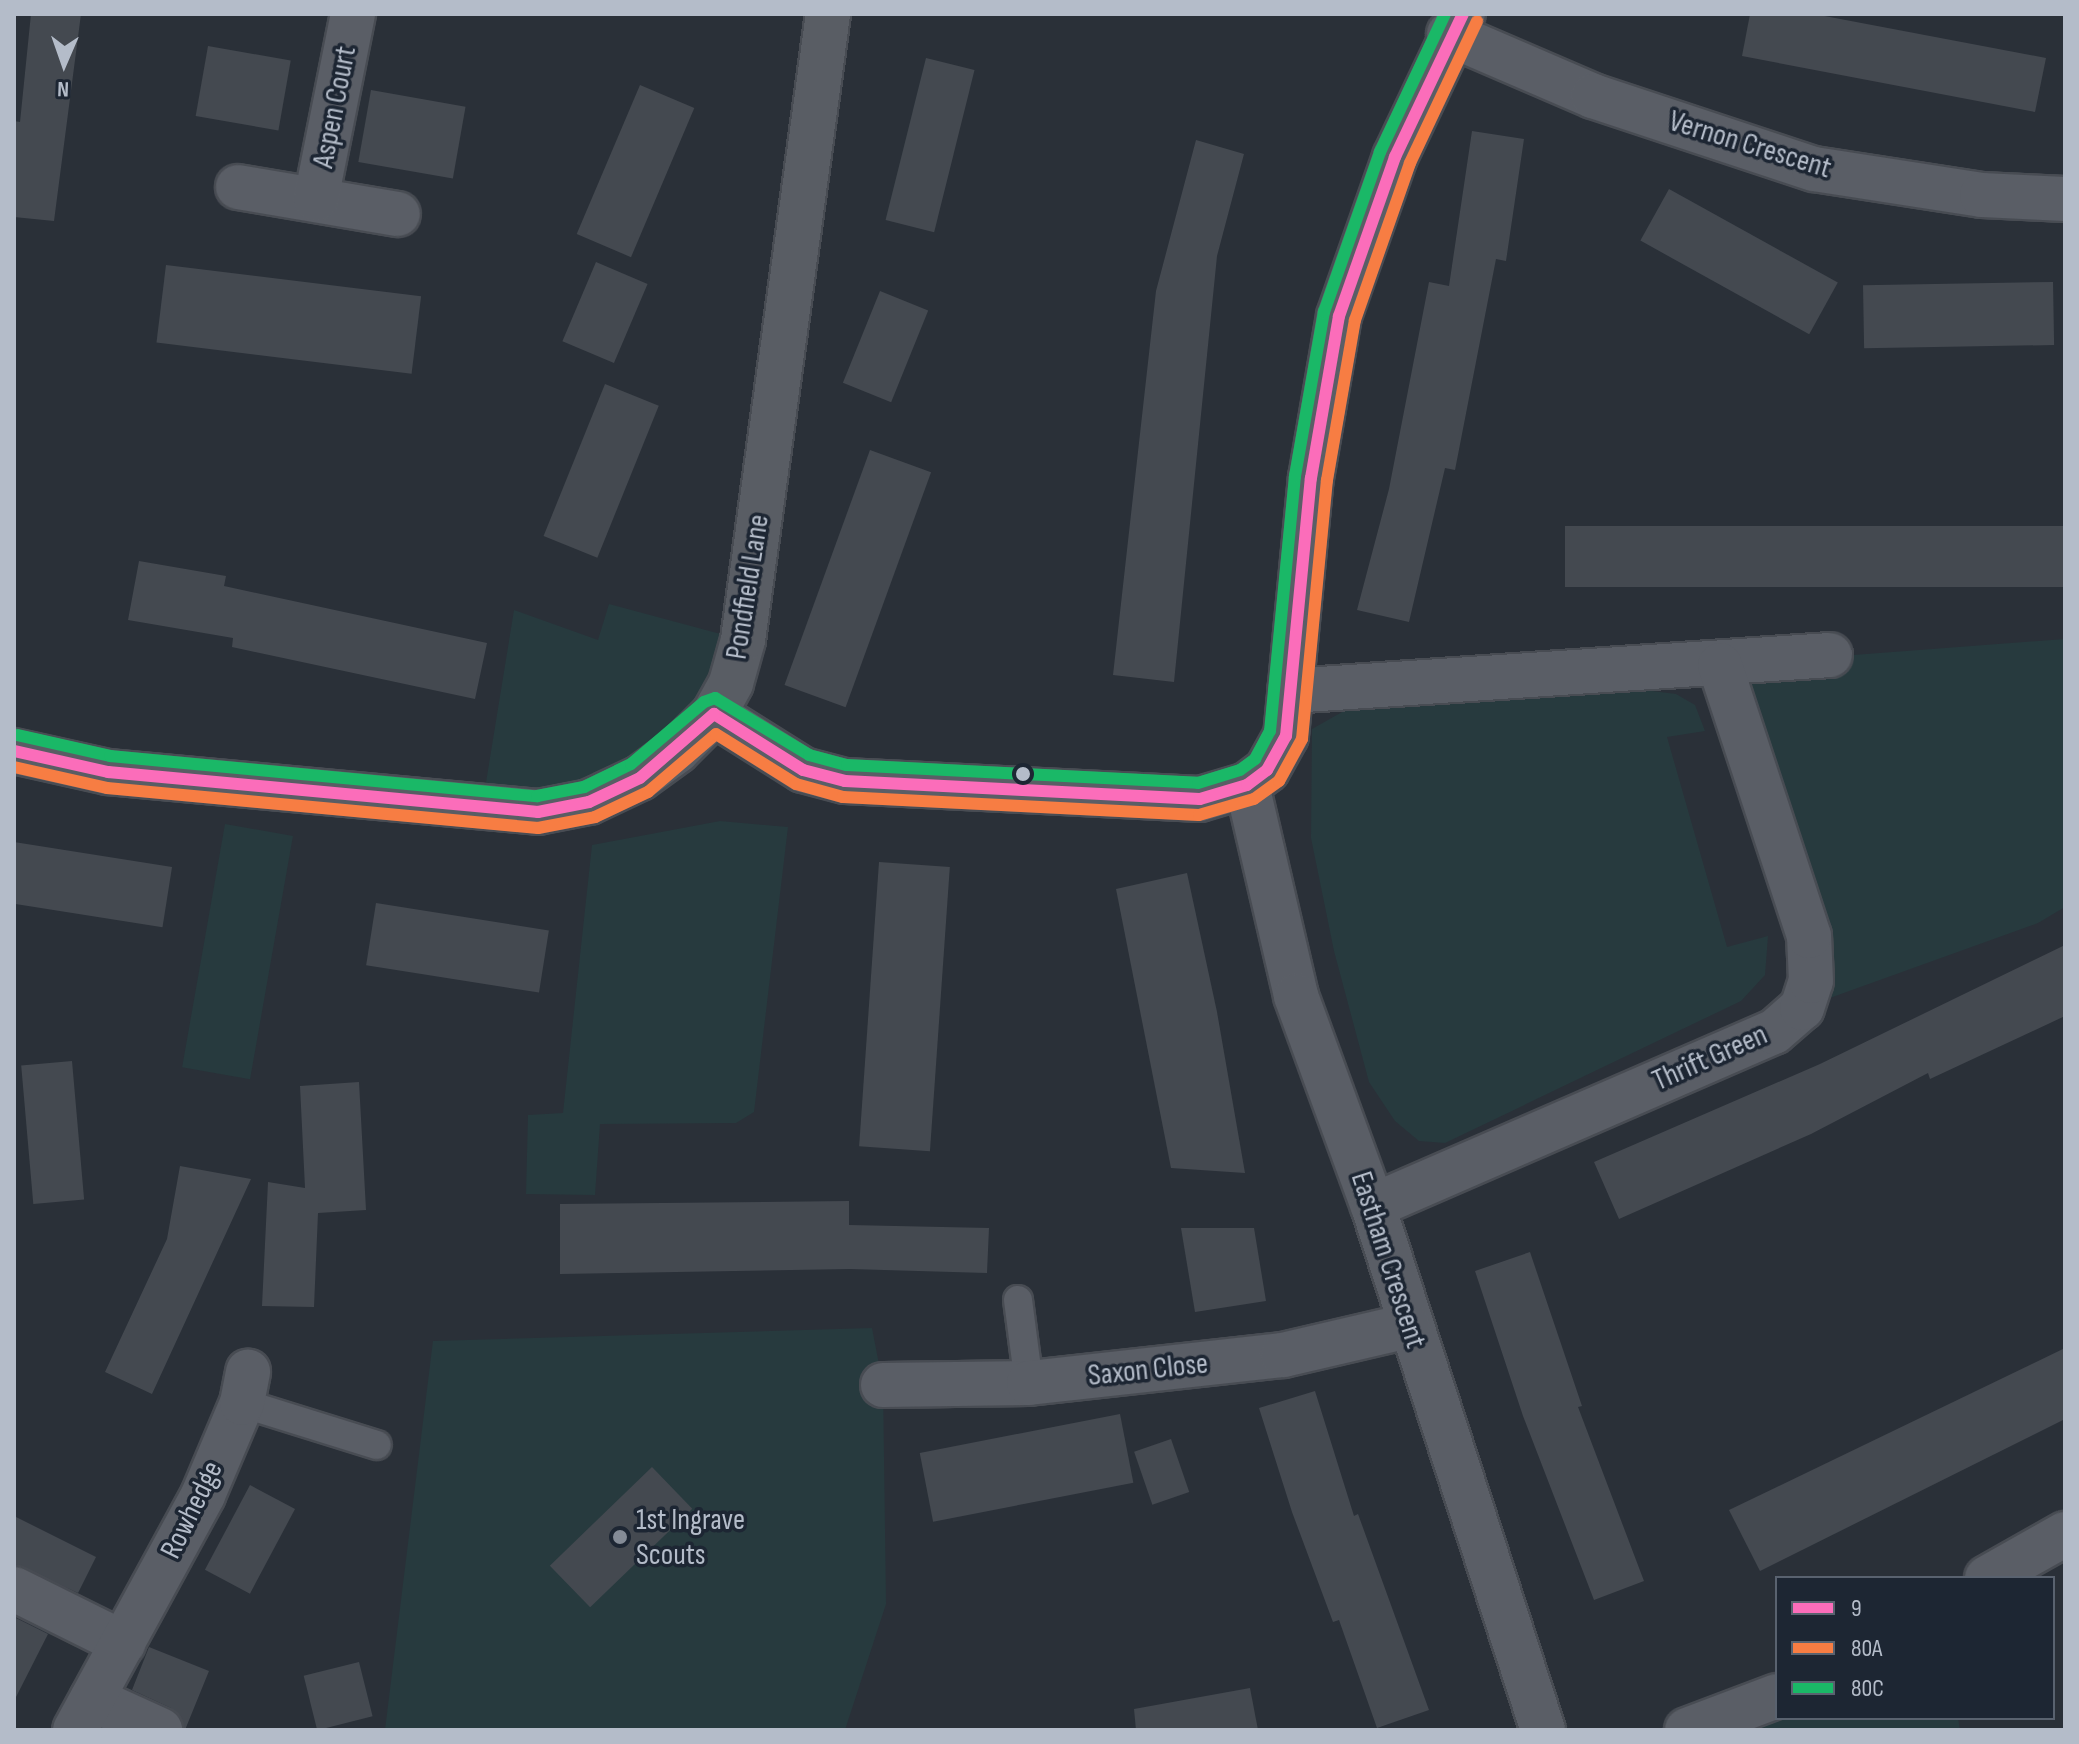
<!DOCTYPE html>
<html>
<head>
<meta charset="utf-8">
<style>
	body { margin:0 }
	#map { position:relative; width:2079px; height:1744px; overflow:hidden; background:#2a3038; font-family:"Sofia Sans Condensed",sans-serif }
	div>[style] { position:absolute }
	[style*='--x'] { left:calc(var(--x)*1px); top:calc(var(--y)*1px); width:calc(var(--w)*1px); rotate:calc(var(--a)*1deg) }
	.green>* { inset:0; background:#273a3e; transform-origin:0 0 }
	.building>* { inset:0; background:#444950; transform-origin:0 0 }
	.roads { filter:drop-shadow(2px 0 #484c53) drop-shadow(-2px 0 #484c53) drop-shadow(0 2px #484c53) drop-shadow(0 -2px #484c53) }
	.lane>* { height:28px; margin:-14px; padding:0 14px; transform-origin:14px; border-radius:14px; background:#5a5e66 }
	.street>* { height:44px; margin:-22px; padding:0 22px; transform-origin:22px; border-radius:22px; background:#5a5e66 }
	.secondary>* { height:44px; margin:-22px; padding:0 22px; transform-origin:22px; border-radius:22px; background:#595d64 }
	.bus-1>* { height:12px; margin:-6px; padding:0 6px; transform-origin:6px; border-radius:6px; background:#fb6dba }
	.bus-2>* { height:12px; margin:-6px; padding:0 6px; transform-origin:6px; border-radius:6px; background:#f77d43 }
	.bus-3>* { height:12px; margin:-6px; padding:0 6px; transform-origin:6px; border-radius:6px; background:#1ab867 }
	.dots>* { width:22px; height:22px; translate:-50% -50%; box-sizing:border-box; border:4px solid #1d2633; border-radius:50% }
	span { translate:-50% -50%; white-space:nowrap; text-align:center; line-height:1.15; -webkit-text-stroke:7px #1d2633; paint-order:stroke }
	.street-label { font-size:30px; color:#b4bcc9 }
	.poi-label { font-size:30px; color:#b4bcc9 }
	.left { translate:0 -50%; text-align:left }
	.frame { position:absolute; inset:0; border:16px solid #b4bcc9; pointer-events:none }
	.legend { position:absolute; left:1775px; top:1576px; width:280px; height:144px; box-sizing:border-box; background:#1d2633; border:2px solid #59626f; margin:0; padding:10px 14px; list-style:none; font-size:24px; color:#b4bcc9 }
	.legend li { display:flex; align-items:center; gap:16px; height:40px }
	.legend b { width:40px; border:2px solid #59626f }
	.north { position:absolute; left:24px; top:24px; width:80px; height:80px; -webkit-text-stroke:6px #1d2633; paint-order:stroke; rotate:182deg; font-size:22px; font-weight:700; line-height:32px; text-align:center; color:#b4bcc9 }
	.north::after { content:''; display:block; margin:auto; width:28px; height:36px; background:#b4bcc9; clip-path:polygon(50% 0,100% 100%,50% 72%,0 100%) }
</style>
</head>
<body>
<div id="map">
	<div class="green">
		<div style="clip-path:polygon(609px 604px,743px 640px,640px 778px,482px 807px,514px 610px,598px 640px)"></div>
		<div style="clip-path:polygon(2065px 639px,2065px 907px,2038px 923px,1802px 1008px,1810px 946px,1720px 665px)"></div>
		<div style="clip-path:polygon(1644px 690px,1676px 694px,1695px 705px,1705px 731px,1667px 737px,1727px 947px,1768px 936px,1765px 975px,1741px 1001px,1445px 1143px,1419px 1141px,1395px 1121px,1369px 1082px,1334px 951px,1311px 838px,1312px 729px,1351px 707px)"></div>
		<div style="clip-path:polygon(720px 821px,788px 827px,754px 1112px,736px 1123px,600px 1124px,595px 1195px,526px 1194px,528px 1115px,563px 1113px,592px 845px)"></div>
		<div style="left:225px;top:824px;width:69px;height:247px;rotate:10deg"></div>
		<div style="clip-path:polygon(872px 1328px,883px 1385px,886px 1604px,845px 1730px,385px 1730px,433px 1341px)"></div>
		<div style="clip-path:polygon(1777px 1718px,1958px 1718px,1960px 1730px,1687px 1730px)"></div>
	</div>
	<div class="building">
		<div style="clip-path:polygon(31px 14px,81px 14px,54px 221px,14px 217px,14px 121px,20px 122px)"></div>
		<div style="clip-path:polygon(1750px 14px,1814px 14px,2046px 58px,2035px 112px,1742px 56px)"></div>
		<div style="left:208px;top:46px;width:84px;height:71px;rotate:10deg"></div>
		<div style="left:926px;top:58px;width:50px;height:167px;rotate:14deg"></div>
		<div style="left:640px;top:85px;width:59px;height:162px;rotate:23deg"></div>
		<div style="left:371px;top:90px;width:96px;height:73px;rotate:10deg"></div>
		<div style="clip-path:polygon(1472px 131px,1524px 139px,1506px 261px,1496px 259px,1455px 470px,1445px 468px,1409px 622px,1357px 610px,1389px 489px,1429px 282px,1449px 286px)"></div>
		<div style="clip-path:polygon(1196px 140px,1244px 154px,1217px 256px,1174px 682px,1113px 675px,1156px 291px)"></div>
		<div style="left:1669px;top:189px;width:193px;height:59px;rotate:29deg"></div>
		<div style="left:596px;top:262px;width:56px;height:86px;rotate:23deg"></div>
		<div style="left:166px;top:265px;width:257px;height:78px;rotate:7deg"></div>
		<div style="left:2053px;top:282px;width:63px;height:190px;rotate:89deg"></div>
		<div style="left:880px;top:291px;width:52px;height:99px;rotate:22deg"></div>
		<div style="left:605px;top:384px;width:58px;height:164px;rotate:22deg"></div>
		<div style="left:870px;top:450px;width:65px;height:250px;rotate:20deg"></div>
		<div style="left:2065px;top:526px;width:61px;height:500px;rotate:90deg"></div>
		<div style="clip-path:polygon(139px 561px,226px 576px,224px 586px,487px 643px,475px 699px,232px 647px,233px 638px,128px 620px)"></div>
		<div style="left:14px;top:842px;width:160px;height:61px;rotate:9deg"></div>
		<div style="left:879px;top:862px;width:71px;height:285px;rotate:4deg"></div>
		<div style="clip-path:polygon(1187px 873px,1217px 1012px,1245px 1173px,1171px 1168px,1116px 889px)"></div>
		<div style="left:376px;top:903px;width:175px;height:63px;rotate:9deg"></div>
		<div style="clip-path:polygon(2065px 945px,2065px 1016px,1930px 1079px,1928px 1073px,1811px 1134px,1619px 1219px,1594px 1162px,1820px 1064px)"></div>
		<div style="left:72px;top:1061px;width:139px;height:51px;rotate:85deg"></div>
		<div style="clip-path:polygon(359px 1082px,366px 1210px,318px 1213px,314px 1307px,262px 1306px,268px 1182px,305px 1188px,300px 1086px)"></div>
		<div style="clip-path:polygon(180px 1166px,251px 1179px,152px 1394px,105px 1372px,167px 1239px)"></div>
		<div style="clip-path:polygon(849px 1201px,849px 1225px,989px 1228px,987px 1273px,850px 1269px,560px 1274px,560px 1204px)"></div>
		<div style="clip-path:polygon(1181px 1228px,1254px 1228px,1266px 1301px,1195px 1312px)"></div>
		<div style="clip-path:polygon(1530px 1252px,1582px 1406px,1578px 1407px,1644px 1581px,1594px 1600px,1523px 1416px,1475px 1271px)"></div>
		<div style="clip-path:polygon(2065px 1348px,2065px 1419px,1760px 1571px,1729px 1510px)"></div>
		<div style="clip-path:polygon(1315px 1391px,1354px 1516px,1358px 1514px,1429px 1710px,1377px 1728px,1339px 1620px,1333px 1622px,1292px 1512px,1259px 1408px)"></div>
		<div style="left:1120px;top:1414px;width:70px;height:204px;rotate:79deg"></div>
		<div style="left:1171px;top:1439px;width:56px;height:39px;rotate:71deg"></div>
		<div style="left:652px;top:1467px;width:58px;height:142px;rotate:46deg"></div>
		<div style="left:250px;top:1485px;width:51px;height:96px;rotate:28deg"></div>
		<div style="clip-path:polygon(14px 1516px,96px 1557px,78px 1593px,14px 1564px)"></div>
		<div style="clip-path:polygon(14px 1617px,48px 1634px,14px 1701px)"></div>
		<div style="clip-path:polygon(149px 1647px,209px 1671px,185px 1730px,171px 1708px,132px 1690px)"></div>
		<div style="left:359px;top:1662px;width:56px;height:57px;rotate:76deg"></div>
		<div style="clip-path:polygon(1250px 1688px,1258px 1730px,1136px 1730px,1134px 1709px)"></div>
	</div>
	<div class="roads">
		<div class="lane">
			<div style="--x:1018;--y:1300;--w:84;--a:82.5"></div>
			<div style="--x:242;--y:1403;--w:141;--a:17.3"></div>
		</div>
		<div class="street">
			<div style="--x:1449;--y:34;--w:157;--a:23.3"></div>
			<div style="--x:1593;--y:96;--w:233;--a:18.3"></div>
			<div style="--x:1814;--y:169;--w:170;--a:8.8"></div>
			<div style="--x:1982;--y:195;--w:83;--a:2.8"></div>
			<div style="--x:238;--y:187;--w:162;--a:9.6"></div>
			<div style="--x:316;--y:199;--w:189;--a:-78.7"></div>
			<div style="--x:1290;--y:691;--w:541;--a:-3.81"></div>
			<div style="--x:714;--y:714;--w:105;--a:32.2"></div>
			<div style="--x:803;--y:770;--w:43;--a:14.7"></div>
			<div style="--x:845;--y:781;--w:355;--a:2.9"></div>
			<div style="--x:1200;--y:799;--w:49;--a:-16.6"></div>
			<div style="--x:1247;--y:785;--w:25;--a:-37"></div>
			<div style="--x:1267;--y:770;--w:39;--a:-61"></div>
			<div style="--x:1286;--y:736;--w:259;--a:-84.5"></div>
			<div style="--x:1311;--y:478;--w:164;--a:-80.2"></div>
			<div style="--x:1339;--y:316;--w:169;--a:-70.6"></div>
			<div style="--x:1395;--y:157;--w:158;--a:-64.6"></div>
			<div style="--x:1247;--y:785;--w:217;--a:76.9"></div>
			<div style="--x:1296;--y:996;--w:224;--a:69.9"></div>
			<div style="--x:1373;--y:1206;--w:551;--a:72.03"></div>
			<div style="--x:1373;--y:1206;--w:437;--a:-23.5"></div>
			<div style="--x:1774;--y:1032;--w:37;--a:-41"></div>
			<div style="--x:1802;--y:1008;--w:28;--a:-72"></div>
			<div style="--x:1811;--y:981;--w:45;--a:-92.5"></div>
			<div style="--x:1809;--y:936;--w:285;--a:-108.2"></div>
			<div style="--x:883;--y:1385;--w:146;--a:-0.8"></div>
			<div style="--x:1029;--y:1383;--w:256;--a:-6.3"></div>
			<div style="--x:1283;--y:1355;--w:128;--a:-13.1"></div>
			<div style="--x:1987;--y:1578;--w:90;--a:-29.4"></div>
			<div style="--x:14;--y:1589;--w:122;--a:26.4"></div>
			<div style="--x:92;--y:1699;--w:75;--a:24.5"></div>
			<div style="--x:75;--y:1730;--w:268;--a:-61.4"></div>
			<div style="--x:203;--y:1495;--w:100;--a:-67"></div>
			<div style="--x:242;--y:1403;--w:32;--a:-79"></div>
			<div style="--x:1687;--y:1730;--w:96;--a:-20.7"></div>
		</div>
		<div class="secondary">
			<div style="--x:14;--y:751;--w:96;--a:12.6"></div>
			<div style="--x:108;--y:772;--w:432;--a:5.3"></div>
			<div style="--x:538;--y:812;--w:52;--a:-11.1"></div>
			<div style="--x:589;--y:802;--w:56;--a:-25.2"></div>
			<div style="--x:640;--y:778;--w:46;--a:-36.1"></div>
			<div style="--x:677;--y:751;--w:52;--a:-45"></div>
			<div style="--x:714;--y:714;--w:35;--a:-61"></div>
			<div style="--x:731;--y:683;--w:45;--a:-74.4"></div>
			<div style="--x:743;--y:640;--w:632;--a:-82.27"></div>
		</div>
	</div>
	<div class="bus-1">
		<div style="--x:714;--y:714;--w:105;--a:32.2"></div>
		<div style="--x:803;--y:770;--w:43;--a:14.7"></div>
		<div style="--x:845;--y:781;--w:355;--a:2.9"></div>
		<div style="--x:1200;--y:799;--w:49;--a:-16.6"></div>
		<div style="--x:1247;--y:785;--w:25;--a:-37"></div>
		<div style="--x:1267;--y:770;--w:39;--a:-61"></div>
		<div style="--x:1286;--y:736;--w:259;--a:-84.5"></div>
		<div style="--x:1311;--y:478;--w:164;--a:-80.2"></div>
		<div style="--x:1339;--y:316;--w:169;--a:-70.6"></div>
		<div style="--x:1395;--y:157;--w:158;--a:-64.6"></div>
		<div style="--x:14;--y:751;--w:96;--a:12.6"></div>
		<div style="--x:108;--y:772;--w:432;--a:5.3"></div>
		<div style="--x:538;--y:812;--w:52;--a:-11.1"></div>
		<div style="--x:589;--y:802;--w:56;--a:-25.2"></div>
		<div style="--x:640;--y:778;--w:98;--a:-40.9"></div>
	</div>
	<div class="bus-2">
		<div style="--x:14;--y:767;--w:95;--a:12.7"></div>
		<div style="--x:107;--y:788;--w:433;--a:5.3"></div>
		<div style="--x:538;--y:828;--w:58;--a:-10.9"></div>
		<div style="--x:595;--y:817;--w:59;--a:-25.3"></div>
		<div style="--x:648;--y:792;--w:89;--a:-40.5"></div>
		<div style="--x:716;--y:734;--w:94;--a:32"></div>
		<div style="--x:796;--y:784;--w:49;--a:15.5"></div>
		<div style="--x:843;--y:797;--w:356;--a:2.9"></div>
		<div style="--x:1199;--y:815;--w:57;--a:-16.2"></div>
		<div style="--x:1254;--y:799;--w:31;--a:-36"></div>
		<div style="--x:1279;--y:781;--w:48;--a:-61.3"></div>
		<div style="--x:1302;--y:739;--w:260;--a:-84.5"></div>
		<div style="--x:1327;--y:480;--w:162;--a:-80.1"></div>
		<div style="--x:1355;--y:320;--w:166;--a:-70.7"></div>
		<div style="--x:1410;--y:163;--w:157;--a:-64.7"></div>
	</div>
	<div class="bus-3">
		<div style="--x:17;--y:735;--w:95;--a:12.7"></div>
		<div style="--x:110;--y:756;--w:429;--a:5.4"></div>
		<div style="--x:537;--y:796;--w:48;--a:-10.8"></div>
		<div style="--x:584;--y:787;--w:52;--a:-26.1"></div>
		<div style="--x:631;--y:764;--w:96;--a:-40.3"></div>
		<div style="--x:704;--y:702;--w:12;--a:-20"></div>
		<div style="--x:715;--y:698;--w:110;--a:31.2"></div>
		<div style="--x:809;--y:755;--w:39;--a:15"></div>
		<div style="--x:847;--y:765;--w:351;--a:2.9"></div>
		<div style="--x:1198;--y:783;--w:44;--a:-17.2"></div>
		<div style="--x:1240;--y:770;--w:19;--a:-36"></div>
		<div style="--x:1255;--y:759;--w:32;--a:-62"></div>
		<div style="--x:1270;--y:731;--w:256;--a:-84.4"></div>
		<div style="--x:1295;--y:476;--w:167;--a:-80"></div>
		<div style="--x:1324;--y:312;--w:170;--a:-70.7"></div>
		<div style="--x:1380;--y:152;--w:153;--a:-64.8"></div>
	</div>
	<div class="dots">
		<div style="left:1023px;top:774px;background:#b4bcc9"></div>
		<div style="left:620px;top:1537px;background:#848b96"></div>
	</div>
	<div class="street-label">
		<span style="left:335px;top:107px;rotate:-79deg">Aspen Court</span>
		<span style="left:1750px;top:145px;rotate:17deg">Vernon Crescent</span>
		<span style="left:748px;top:587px;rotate:-81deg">Pondfield Lane</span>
		<span style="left:1710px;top:1058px;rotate:-24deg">Thrift Green</span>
		<span style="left:1388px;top:1260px;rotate:72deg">Eastham Crescent</span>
		<span style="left:1148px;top:1370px;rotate:-6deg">Saxon Close</span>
		<span style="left:192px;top:1510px;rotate:-64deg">Rowhedge</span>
	</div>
	<div class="poi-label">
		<span class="left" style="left:636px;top:1537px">1st Ingrave<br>Scouts</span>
	</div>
	<div class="frame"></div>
	<ul class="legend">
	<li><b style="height:10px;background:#fb6dba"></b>9</li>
	<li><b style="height:10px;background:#f77d43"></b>80A</li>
	<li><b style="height:10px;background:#1ab867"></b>80C</li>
	</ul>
	<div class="north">N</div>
</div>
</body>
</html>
